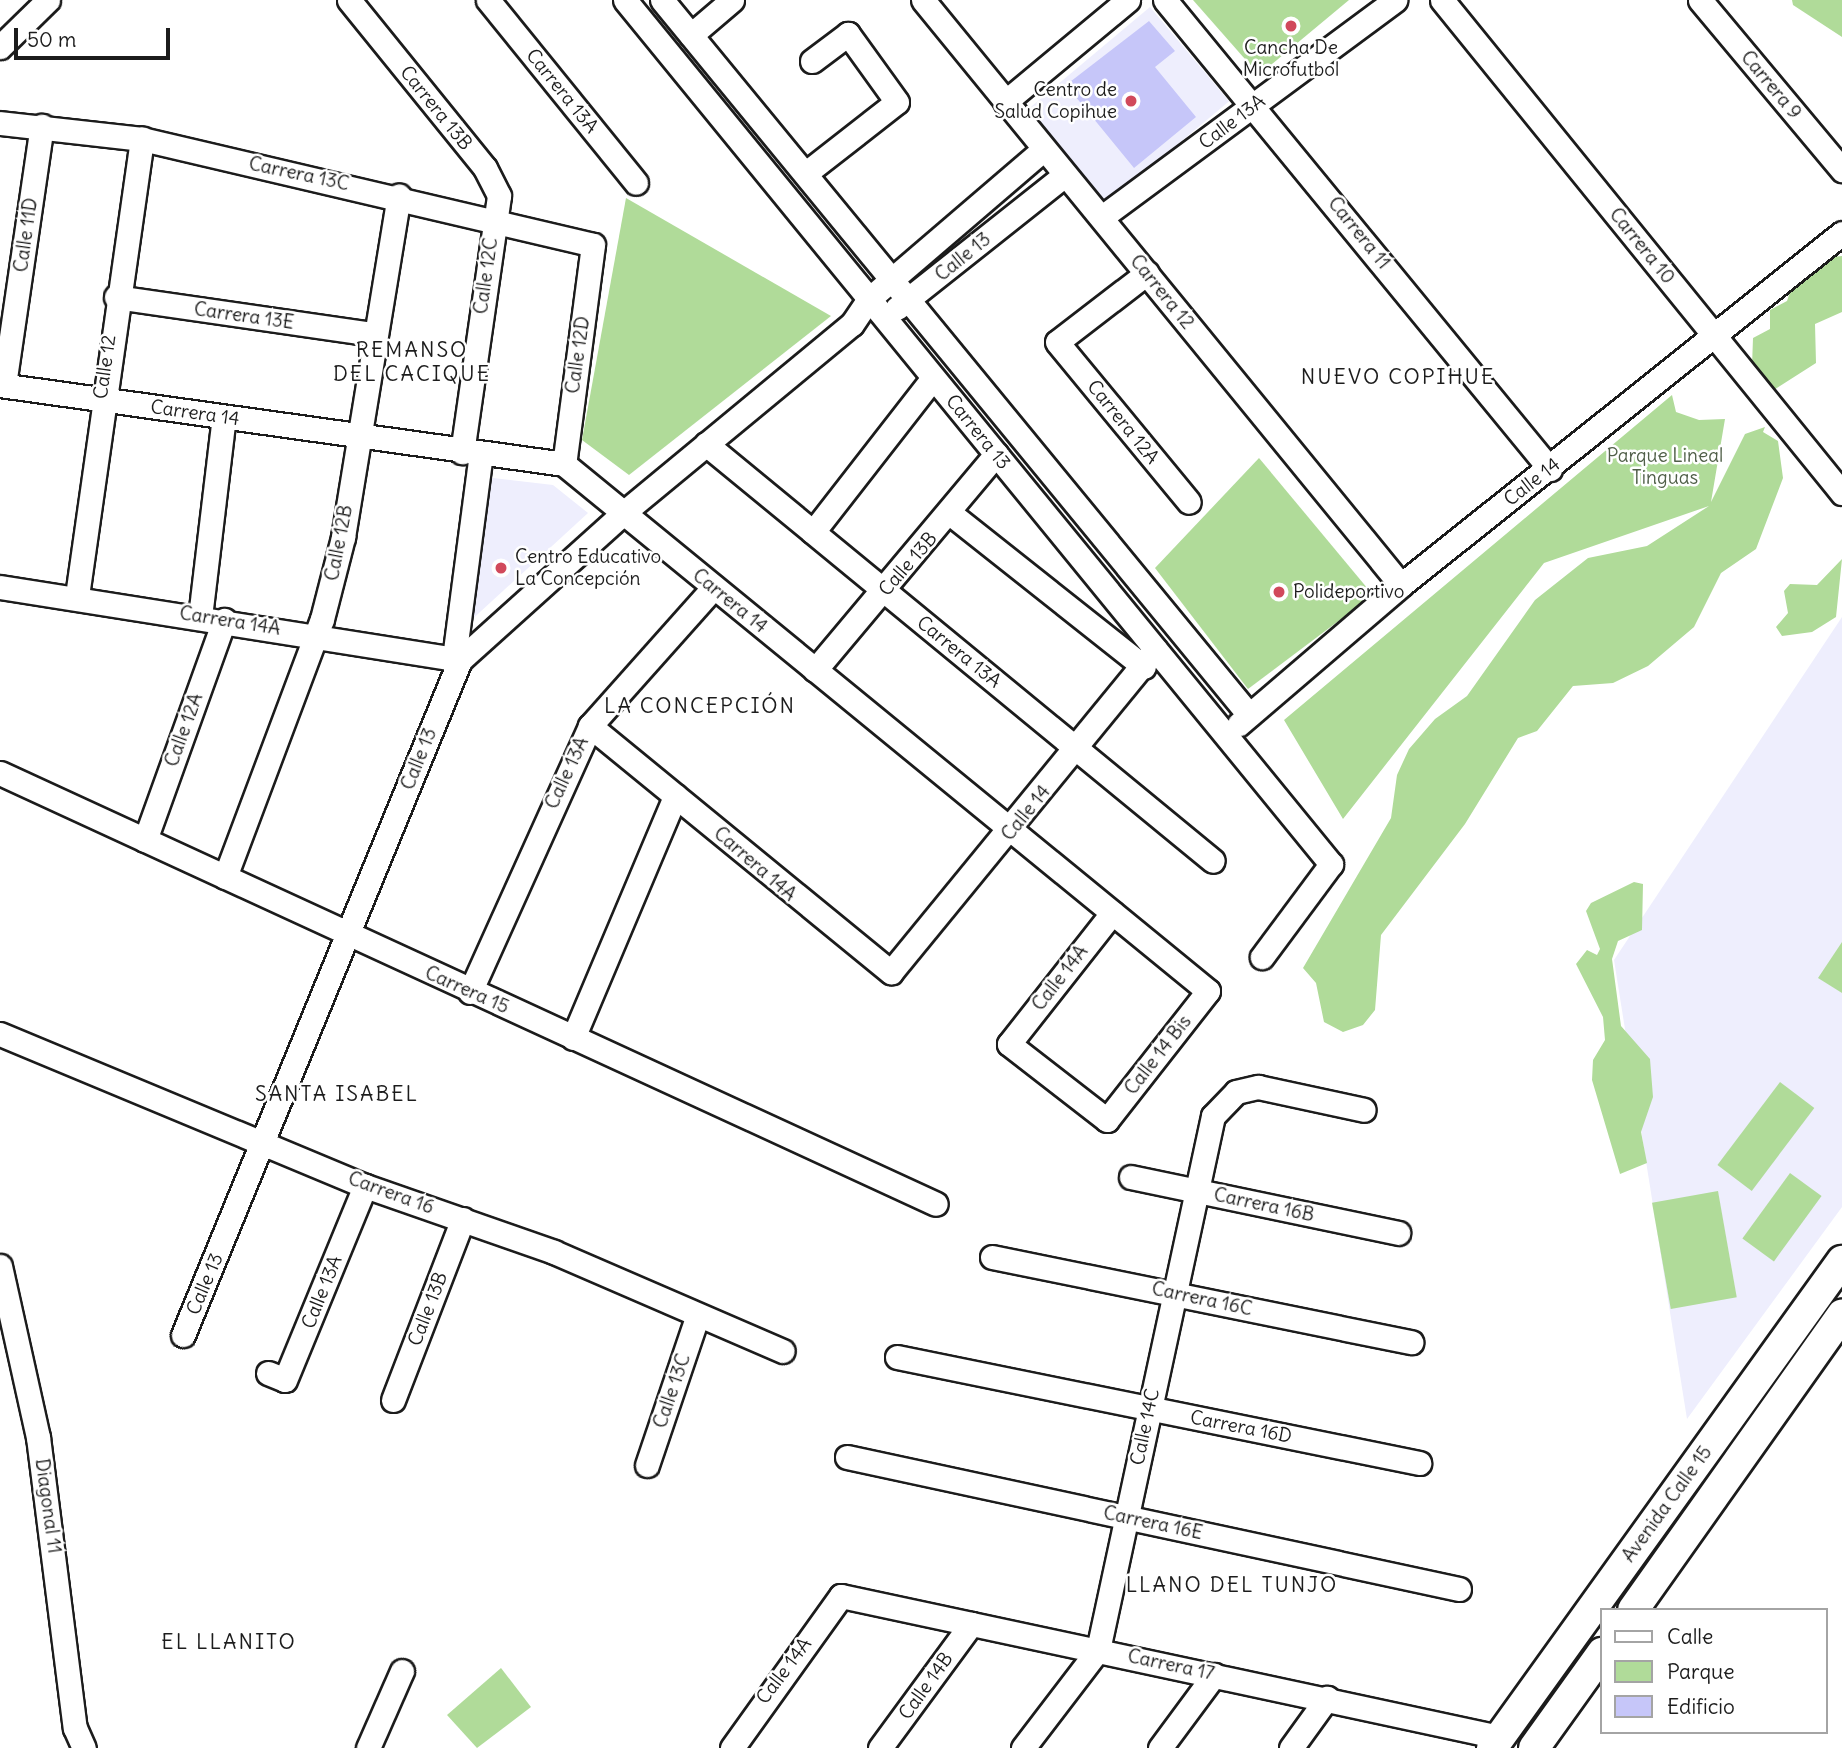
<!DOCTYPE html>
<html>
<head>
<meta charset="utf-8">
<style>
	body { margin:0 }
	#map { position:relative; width:1842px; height:1748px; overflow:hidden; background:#fff; font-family:Delius,sans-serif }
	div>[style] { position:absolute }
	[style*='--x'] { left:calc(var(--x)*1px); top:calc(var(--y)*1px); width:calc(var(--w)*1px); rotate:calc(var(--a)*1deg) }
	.built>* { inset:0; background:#eeeefd; transform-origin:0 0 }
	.green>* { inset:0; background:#b0db99; transform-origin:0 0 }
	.building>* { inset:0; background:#c6c6f9 }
	.roads { filter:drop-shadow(2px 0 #1c1c1c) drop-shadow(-2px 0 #1c1c1c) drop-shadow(0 2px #1c1c1c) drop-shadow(0 -2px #1c1c1c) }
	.minor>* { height:23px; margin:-11.5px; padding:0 11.5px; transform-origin:11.5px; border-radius:11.5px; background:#fff }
	.major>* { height:30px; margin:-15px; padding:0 15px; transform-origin:15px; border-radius:15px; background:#fff }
	.dots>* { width:19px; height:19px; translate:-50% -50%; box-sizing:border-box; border:4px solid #fff; border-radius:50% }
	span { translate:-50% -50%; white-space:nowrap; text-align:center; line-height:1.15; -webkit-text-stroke:5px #fff; paint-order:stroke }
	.poi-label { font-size:19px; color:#1c1c1c }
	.right { translate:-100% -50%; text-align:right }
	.left { translate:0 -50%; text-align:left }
	.street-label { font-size:19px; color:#1c1c1c }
	.park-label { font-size:19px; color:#505f48 }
	.neighbourhood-label { font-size:21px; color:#1c1c1c; letter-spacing:2px }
	.legend { position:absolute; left:1600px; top:1608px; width:228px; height:126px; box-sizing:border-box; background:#fff; border:2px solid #a4a4a4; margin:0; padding:9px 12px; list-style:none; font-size:21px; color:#1c1c1c }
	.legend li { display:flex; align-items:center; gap:14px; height:35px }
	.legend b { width:35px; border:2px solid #a4a4a4 }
	.scale { position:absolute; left:14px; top:28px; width:156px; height:32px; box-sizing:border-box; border:4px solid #1c1c1c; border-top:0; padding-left:9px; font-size:21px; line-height:24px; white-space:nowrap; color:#1c1c1c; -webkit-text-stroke:5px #fff; paint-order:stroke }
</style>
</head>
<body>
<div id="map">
	<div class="built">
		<div style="left:1150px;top:7px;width:123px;height:161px;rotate:50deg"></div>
		<div style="clip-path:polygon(485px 477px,553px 485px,588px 513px,467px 624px)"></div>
		<div style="clip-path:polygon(1842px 617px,1842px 1207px,1687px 1419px,1614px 960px)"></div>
	</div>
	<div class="green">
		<div style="clip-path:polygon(1193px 0,1349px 0,1259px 75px)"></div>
		<div style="clip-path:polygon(1792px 0,1842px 0,1842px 37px,1793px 5px)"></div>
		<div style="clip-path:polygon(626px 198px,831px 316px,629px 475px,582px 440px)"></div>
		<div style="clip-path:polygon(1842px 256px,1842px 312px,1815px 324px,1816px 363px,1772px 391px,1752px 366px,1753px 338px,1770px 329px,1770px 310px,1787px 301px,1793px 283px,1823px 258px)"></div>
		<div style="clip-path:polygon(1672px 395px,1676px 412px,1699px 420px,1725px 419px,1711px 502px,1745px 434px,1765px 427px,1763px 432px,1778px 441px,1783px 478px,1756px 549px,1721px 573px,1694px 627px,1648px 666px,1613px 683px,1573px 686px,1537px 731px,1518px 738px,1465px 824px,1381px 935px,1375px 1010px,1363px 1025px,1343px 1032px,1324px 1022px,1316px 983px,1303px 968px,1391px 818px,1397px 775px,1409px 749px,1435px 719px,1467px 696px,1535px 600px,1588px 558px,1647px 546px,1709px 506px,1544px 563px,1343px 819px,1284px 720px)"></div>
		<div style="clip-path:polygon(1259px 458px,1373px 595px,1248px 689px,1155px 568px)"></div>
		<div style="clip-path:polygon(1842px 559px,1836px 617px,1812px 632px,1782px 636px,1776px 627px,1788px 613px,1784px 591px,1790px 584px,1817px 585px)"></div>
		<div style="clip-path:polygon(1634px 882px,1643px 884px,1642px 930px,1618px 941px,1612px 959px,1621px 1026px,1650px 1059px,1653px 1097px,1641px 1132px,1647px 1163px,1620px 1174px,1592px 1080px,1593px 1060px,1605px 1040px,1603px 1017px,1576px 964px,1587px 950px,1597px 955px,1600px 949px,1586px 911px,1591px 903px)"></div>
		<div style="clip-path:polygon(1842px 942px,1842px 993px,1818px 978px)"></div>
		<div style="left:1780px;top:1082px;width:43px;height:104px;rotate:37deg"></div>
		<div style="left:1790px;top:1173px;width:39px;height:81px;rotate:36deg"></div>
		<div style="left:1718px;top:1191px;width:108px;height:67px;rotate:80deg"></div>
		<div style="clip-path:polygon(501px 1668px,531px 1707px,477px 1748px,447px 1715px)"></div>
	</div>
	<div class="building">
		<div style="clip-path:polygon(1149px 21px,1175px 51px,1155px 67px,1196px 117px,1134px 168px,1066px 85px)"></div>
	</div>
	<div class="roads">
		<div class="minor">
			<div style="--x:349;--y:0;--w:216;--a:51"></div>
			<div style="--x:485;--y:168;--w:31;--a:63"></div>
			<div style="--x:499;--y:196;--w:259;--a:98.2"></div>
			<div style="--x:488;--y:0;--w:235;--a:51"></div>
			<div style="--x:625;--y:0;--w:1116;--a:50.75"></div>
			<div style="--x:1331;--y:864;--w:116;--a:126.6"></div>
			<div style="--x:662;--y:0;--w:925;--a:50.61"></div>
			<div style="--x:923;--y:0;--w:755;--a:50.75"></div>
			<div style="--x:1165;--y:0;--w:607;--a:50.62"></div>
			<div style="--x:1442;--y:0;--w:635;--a:50.95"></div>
			<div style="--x:1700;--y:0;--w:222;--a:50.1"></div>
			<div style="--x:691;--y:35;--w:54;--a:-40.5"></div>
			<div style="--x:0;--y:47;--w:67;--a:-44.4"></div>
			<div style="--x:1005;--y:102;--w:160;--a:-39.7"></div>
			<div style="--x:0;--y:123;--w:143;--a:6.4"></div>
			<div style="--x:142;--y:139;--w:463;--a:13.2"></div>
			<div style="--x:593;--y:245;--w:221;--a:97.5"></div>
			<div style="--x:806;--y:173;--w:115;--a:-38"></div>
			<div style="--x:897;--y:102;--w:84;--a:-125.8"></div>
			<div style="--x:848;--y:34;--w:45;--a:143.1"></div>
			<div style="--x:1102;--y:217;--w:365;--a:-36.5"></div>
			<div style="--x:1147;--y:273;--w:113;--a:142.5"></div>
			<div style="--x:1057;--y:342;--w:207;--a:50.5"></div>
			<div style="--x:116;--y:297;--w:259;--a:8.2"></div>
			<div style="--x:897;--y:308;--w:214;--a:-38.4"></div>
			<div style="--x:0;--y:385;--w:570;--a:7.97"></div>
			<div style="--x:564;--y:464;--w:832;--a:39.29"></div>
			<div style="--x:1208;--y:991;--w:164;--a:128.1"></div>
			<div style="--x:1107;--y:1120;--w:124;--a:-142.2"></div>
			<div style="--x:1009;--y:1044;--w:167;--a:-51.8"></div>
			<div style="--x:4;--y:385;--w:262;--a:-81.7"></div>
			<div style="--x:706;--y:444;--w:656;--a:39.44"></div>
			<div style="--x:951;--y:514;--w:246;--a:38.4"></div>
			<div style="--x:813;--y:532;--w:195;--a:-52.1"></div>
			<div style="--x:0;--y:587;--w:466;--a:9"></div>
			<div style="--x:77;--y:596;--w:462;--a:-81.9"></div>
			<div style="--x:200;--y:617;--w:201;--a:-83.2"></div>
			<div style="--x:454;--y:658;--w:206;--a:-82.5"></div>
			<div style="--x:815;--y:670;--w:282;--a:-50"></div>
			<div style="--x:1239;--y:724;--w:213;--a:-40.6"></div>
			<div style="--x:1401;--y:585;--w:564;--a:-38.6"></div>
			<div style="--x:590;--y:726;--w:389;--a:39.3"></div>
			<div style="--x:891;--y:972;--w:417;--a:-50.7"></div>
			<div style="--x:0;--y:773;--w:1030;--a:24.72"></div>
			<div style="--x:145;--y:840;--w:234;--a:-70.2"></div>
			<div style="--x:225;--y:877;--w:276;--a:-69.4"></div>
			<div style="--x:322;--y:619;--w:85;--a:-75.6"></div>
			<div style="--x:343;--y:537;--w:346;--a:-80.7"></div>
			<div style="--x:470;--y:992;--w:292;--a:-65.7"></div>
			<div style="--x:590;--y:726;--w:186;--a:-48.3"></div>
			<div style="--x:0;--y:1034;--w:395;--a:22.6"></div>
			<div style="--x:365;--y:1186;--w:200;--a:19.2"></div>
			<div style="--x:554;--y:1252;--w:249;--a:23.4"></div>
			<div style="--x:573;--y:1038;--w:263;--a:-67.1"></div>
			<div style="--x:1131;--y:1177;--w:273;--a:11.8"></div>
			<div style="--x:992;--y:1257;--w:428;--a:11.5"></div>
			<div style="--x:0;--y:1266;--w:175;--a:77.5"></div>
			<div style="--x:38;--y:1437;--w:293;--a:82.8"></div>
			<div style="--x:75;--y:1728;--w:22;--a:66"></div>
			<div style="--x:183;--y:1335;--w:730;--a:-67.69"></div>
			<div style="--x:460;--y:660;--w:218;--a:-42"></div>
			<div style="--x:622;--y:514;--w:298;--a:-39.6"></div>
			<div style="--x:852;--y:324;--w:30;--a:-56"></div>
			<div style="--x:869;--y:299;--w:230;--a:-40.6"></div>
			<div style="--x:897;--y:1357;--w:533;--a:11.48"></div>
			<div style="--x:268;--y:1373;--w:18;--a:22"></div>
			<div style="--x:285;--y:1380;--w:210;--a:-67.6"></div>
			<div style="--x:393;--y:1400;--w:194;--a:-68.9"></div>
			<div style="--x:847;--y:1457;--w:626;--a:12.17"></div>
			<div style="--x:647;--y:1465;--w:156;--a:-71.3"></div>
			<div style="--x:368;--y:1748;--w:84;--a:-66.2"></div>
			<div style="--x:732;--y:1748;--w:187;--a:-54.4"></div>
			<div style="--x:841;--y:1596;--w:673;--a:12.09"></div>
			<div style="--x:880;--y:1748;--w:154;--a:-53.7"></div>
			<div style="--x:1023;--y:1748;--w:123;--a:-52.6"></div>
			<div style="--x:1098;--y:1650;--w:546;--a:-77.85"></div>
			<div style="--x:1213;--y:1116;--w:33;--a:-46"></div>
			<div style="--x:1236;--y:1092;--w:23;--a:-13"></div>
			<div style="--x:1258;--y:1087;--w:108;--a:12.2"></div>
			<div style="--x:1160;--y:1748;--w:91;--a:-53.5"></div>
			<div style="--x:1291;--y:1748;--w:62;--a:-54.2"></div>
		</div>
		<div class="major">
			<div style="--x:1633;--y:1610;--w:362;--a:-54.7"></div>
			<div style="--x:1492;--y:1748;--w:600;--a:-54.3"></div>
			<div style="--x:1534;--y:1748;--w:117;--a:-54.4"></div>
		</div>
	</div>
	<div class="dots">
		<div style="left:1291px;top:26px;background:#d1495b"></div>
		<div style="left:1131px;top:101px;background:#d1495b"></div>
		<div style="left:501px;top:568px;background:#d1495b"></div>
		<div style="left:1279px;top:592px;background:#d1495b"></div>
	</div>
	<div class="poi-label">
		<span style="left:1291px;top:59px">Cancha De<br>Microfutbol</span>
		<span class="right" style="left:1117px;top:101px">Centro de<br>Salud Copihue</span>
		<span class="left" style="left:515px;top:568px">Centro Educativo<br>La Concepción</span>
		<span class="left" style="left:1293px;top:592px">Polideportivo</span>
	</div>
	<div class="street-label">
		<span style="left:1771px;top:85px;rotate:50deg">Carrera 9</span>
		<span style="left:562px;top:91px;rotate:51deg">Carrera 13A</span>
		<span style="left:436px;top:108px;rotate:51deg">Carrera 13B</span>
		<span style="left:1232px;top:122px;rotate:-37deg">Calle 13A</span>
		<span style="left:299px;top:174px;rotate:12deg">Carrera 13C</span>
		<span style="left:1359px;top:233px;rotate:51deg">Carrera 11</span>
		<span style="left:26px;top:235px;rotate:-82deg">Calle 11D</span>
		<span style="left:1642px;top:246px;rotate:51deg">Carrera 10</span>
		<span style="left:963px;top:257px;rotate:-39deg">Calle 13</span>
		<span style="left:486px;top:276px;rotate:-82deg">Calle 12C</span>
		<span style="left:1162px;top:292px;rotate:51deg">Carrera 12</span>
		<span style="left:244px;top:316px;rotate:8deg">Carrera 13E</span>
		<span style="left:578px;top:355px;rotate:-82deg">Calle 12D</span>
		<span style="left:105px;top:367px;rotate:-82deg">Calle 12</span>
		<span style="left:195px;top:413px;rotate:8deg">Carrera 14</span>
		<span style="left:1123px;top:422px;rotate:51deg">Carrera 12A</span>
		<span style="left:978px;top:432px;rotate:51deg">Carrera 13</span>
		<span style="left:1532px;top:482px;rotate:-38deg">Calle 14</span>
		<span style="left:339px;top:543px;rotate:-79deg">Calle 12B</span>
		<span style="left:908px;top:564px;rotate:-49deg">Calle 13B</span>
		<span style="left:730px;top:601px;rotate:39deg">Carrera 14</span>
		<span style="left:230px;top:621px;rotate:9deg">Carrera 14A</span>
		<span style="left:959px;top:652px;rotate:39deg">Carrera 13A</span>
		<span style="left:184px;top:730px;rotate:-70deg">Calle 12A</span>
		<span style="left:419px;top:759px;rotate:-68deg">Calle 13</span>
		<span style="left:567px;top:773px;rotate:-65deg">Calle 13A</span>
		<span style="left:1026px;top:813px;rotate:-51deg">Calle 14</span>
		<span style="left:755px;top:864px;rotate:41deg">Carrera 14A</span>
		<span style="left:1060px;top:978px;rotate:-52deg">Calle 14A</span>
		<span style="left:467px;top:990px;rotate:24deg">Carrera 15</span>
		<span style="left:1158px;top:1055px;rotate:-52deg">Calle 14 Bis</span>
		<span style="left:391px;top:1193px;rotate:20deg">Carrera 16</span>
		<span style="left:1264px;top:1205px;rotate:12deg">Carrera 16B</span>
		<span style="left:205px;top:1284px;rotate:-67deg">Calle 13</span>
		<span style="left:322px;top:1292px;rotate:-68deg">Calle 13A</span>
		<span style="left:1202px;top:1299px;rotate:12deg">Carrera 16C</span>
		<span style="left:428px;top:1309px;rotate:-69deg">Calle 13B</span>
		<span style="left:672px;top:1391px;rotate:-71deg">Calle 13C</span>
		<span style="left:1145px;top:1427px;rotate:-78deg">Calle 14C</span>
		<span style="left:1241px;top:1427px;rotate:11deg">Carrera 16D</span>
		<span style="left:1667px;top:1504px;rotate:-54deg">Avenida Calle 15</span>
		<span style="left:48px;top:1506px;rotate:82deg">Diagonal 11</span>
		<span style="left:1153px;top:1523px;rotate:12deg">Carrera 16E</span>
		<span style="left:1171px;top:1665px;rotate:12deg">Carrera 17</span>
		<span style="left:784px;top:1671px;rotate:-53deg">Calle 14A</span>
		<span style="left:926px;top:1686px;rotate:-54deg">Calle 14B</span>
	</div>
	<div class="park-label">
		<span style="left:1665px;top:467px">Parque Lineal<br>Tinguas</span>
	</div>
	<div class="neighbourhood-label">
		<span style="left:412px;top:362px">REMANSO<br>DEL CACIQUE</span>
		<span style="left:1398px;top:377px">NUEVO COPIHUE</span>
		<span style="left:700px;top:706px">LA CONCEPCIÓN</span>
		<span style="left:337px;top:1094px">SANTA ISABEL</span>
		<span style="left:1232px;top:1585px">LLANO DEL TUNJO</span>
		<span style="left:229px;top:1642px">EL LLANITO</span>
	</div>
	<ul class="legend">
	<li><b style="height:9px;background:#fff"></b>Calle</li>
	<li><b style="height:19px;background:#b0db99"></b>Parque</li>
	<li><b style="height:19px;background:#c6c6f9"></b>Edificio</li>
	</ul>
	<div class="scale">50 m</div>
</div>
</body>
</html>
